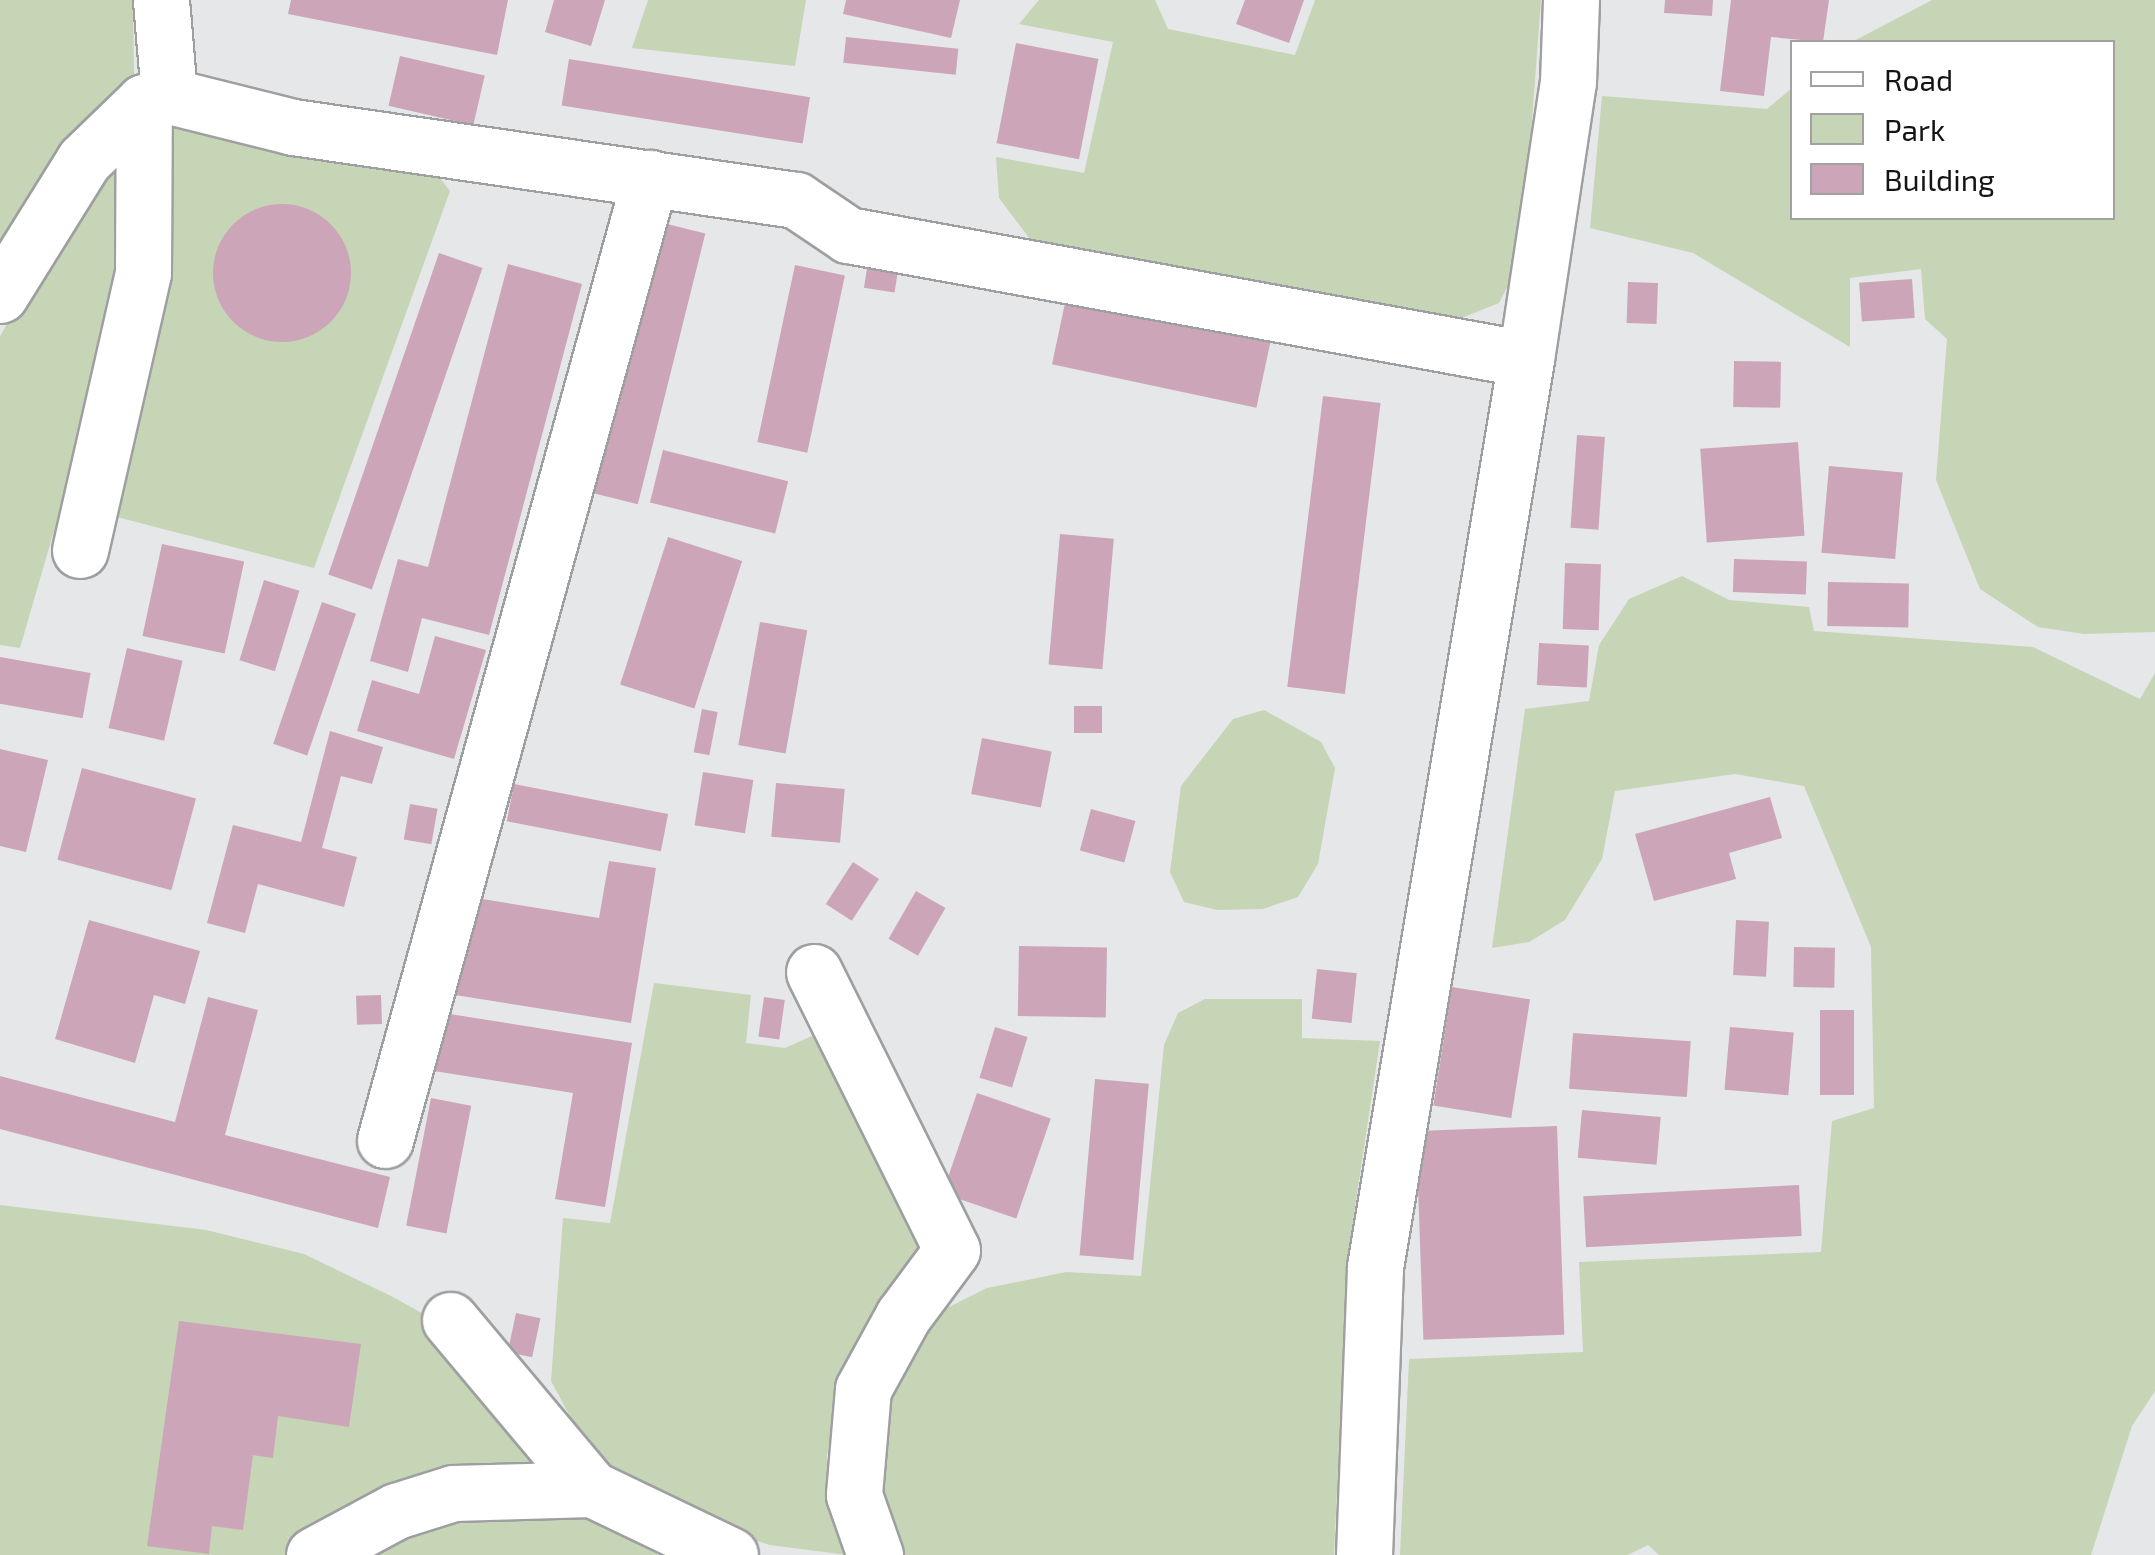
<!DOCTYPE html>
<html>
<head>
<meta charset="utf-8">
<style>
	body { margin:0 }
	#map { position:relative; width:2155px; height:1555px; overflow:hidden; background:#e6e7e9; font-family:"Exo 2",sans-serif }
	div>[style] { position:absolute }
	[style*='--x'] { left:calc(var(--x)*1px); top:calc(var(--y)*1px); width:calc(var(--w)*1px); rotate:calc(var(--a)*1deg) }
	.green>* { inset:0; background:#c5d5b6 }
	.building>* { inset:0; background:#cca6b8; transform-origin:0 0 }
	.round { border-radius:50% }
	.roads { filter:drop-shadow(2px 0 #9e9fa1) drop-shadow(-2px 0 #9e9fa1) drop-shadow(0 2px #9e9fa1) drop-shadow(0 -2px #9e9fa1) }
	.minor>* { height:55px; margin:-27.5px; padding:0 27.5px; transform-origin:27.5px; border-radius:27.5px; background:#fff }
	span { translate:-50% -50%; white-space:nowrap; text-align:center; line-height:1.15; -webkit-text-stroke:10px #fff; paint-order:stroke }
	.legend { position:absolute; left:1790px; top:40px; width:325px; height:180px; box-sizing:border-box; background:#fff; border:2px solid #a1a1a1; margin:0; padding:12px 18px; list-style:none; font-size:30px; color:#141415 }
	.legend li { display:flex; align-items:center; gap:20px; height:50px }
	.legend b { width:50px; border:2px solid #a1a1a1 }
</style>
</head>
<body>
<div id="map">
	<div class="green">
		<div style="clip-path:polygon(0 0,133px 0,134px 74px,44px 177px,0 255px)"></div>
		<div style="clip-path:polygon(648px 0,806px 0,795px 66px,632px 48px)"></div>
		<div style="clip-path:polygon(1039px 0,1155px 0,1168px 29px,1295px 55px,1315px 0,1541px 0,1527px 187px,1511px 280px,1499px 303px,1459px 319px,1030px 239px,999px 198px,996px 157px,1084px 173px,1113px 42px,1019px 24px)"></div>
		<div style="clip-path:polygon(1932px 0,2155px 0,2155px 632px,2084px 634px,2038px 627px,1980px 589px,1936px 480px,1947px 339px,1925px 319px,1921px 269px,1850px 278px,1850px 347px,1693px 253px,1590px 228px,1602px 96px,1767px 109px,1792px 88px,1792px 218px,2112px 218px,2112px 42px,1852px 42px)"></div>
		<div style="clip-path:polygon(189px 120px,440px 178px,450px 191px,314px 568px,113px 516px,164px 137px,174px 123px)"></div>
		<div style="clip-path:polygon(120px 137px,128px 270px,88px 449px,53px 534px,20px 648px,0 645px,0 336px)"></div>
		<div style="clip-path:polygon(1682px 576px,1729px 600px,1809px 607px,1814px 631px,2033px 647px,2140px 699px,2155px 673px,2155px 1391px,2132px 1426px,2091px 1555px,1659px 1555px,1648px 1545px,1628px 1555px,1400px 1555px,1409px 1359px,1583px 1352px,1579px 1262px,1821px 1252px,1832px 1121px,1874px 1108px,1871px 947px,1804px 786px,1735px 774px,1615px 791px,1602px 859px,1565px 920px,1529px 942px,1492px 948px,1525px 709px,1589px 701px,1599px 645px,1629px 599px)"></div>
		<div style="clip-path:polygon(1264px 710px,1321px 742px,1335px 768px,1318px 864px,1298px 897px,1263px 909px,1217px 910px,1184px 902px,1170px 872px,1181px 786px,1233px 719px)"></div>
		<div style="clip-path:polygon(654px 983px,751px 995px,746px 1043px,785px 1048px,821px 1032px,920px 1248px,842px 1382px,827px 1455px,833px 1517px,847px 1555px,770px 1545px,659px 1510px,600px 1472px,551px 1381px,563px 1218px,610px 1223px)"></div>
		<div style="clip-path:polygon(1205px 999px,1302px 999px,1302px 1038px,1380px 1041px,1348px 1254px,1334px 1555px,892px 1555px,878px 1516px,877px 1413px,931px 1316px,987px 1288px,1066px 1272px,1141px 1276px,1164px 1045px,1178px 1013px)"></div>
		<div style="clip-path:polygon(0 1205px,206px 1230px,304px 1254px,393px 1297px,463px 1336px,585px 1507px,658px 1555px,0 1555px)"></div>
	</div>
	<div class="building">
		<div style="clip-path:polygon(291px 0,508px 0,497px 55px,288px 14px)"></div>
		<div style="clip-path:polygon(554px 0,605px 0,591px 46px,545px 32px)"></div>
		<div style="clip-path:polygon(846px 0,960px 0,951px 38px,843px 14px)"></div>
		<div style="clip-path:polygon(1245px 0,1304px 0,1289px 43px,1236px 24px)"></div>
		<div style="clip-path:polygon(1665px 0,1713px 0,1712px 16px,1664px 13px)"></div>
		<div style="clip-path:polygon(1731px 0,1829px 0,1823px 42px,1771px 37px,1764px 96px,1720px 91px)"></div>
		<div style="left:846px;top:37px;width:113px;height:26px;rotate:6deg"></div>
		<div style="left:1016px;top:43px;width:84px;height:102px;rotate:11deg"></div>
		<div style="left:400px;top:56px;width:87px;height:51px;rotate:13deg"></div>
		<div style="left:569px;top:59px;width:244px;height:47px;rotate:9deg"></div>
		<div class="round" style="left:213px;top:204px;width:138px;height:138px"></div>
		<div style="left:651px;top:220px;width:56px;height:279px;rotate:14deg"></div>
		<div style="left:439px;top:253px;width:46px;height:340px;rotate:19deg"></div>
		<div style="left:868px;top:262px;width:31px;height:26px;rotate:9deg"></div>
		<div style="clip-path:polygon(508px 264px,582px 284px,489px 635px,422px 618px,408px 672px,370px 661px,398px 559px,428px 567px)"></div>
		<div style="left:795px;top:265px;width:51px;height:181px;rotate:12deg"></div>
		<div style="left:1912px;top:279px;width:39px;height:53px;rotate:86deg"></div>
		<div style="left:1628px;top:282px;width:30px;height:41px;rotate:2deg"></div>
		<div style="left:1068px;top:289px;width:209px;height:77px;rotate:12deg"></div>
		<div style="left:1734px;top:361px;width:47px;height:46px;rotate:1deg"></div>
		<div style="left:1323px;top:396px;width:58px;height:293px;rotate:7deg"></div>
		<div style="left:1577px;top:435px;width:28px;height:93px;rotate:4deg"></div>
		<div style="left:1798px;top:442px;width:94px;height:98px;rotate:86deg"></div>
		<div style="left:663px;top:450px;width:129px;height:54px;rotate:14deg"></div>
		<div style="left:1829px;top:466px;width:74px;height:87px;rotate:5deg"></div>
		<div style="left:1060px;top:534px;width:54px;height:131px;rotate:5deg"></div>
		<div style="left:668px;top:537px;width:78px;height:155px;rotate:18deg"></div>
		<div style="left:162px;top:544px;width:84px;height:94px;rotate:12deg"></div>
		<div style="left:1734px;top:559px;width:73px;height:33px;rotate:2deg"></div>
		<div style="left:1565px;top:563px;width:36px;height:66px;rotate:2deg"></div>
		<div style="left:264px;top:580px;width:37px;height:84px;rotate:17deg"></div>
		<div style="left:1828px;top:582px;width:81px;height:44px;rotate:1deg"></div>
		<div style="left:322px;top:602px;width:36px;height:150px;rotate:19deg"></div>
		<div style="left:760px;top:622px;width:48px;height:125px;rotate:10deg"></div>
		<div style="clip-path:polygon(435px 636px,486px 650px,454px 759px,357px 731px,372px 680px,419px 694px)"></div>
		<div style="left:1539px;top:643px;width:50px;height:42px;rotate:3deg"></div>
		<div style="left:127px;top:648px;width:57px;height:82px;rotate:13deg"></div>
		<div style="left:0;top:657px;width:92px;height:46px;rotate:10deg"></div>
		<div style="left:1074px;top:706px;width:28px;height:27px"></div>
		<div style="left:702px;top:709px;width:16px;height:44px;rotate:11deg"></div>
		<div style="clip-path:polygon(330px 731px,383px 747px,372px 784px,341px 776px,322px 848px,357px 857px,344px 907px,258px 884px,245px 933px,207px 923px,233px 825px,301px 842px)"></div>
		<div style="left:982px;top:738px;width:71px;height:57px;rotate:11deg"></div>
		<div style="clip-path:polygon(0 749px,48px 760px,26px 852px,0 846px)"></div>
		<div style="left:82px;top:768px;width:118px;height:95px;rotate:15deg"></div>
		<div style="left:703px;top:772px;width:51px;height:54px;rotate:9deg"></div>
		<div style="left:776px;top:783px;width:69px;height:54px;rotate:5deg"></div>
		<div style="left:514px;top:784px;width:157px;height:38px;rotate:11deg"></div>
		<div style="clip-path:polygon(1770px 797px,1782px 838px,1729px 853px,1736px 879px,1654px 901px,1635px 834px)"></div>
		<div style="left:410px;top:804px;width:28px;height:36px;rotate:10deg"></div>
		<div style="left:1091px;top:809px;width:46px;height:43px;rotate:15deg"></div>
		<div style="clip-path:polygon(609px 861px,656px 868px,631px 1023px,455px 995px,470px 897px,599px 918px)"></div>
		<div style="left:853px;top:862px;width:31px;height:50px;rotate:33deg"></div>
		<div style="left:916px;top:891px;width:34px;height:55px;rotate:30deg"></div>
		<div style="clip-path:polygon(89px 920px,200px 951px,185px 1004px,154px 995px,135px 1063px,55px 1039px)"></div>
		<div style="left:1736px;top:920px;width:33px;height:55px;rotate:3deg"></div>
		<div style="left:1019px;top:946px;width:88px;height:70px;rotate:1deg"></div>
		<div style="left:1794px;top:947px;width:41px;height:40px;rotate:1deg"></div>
		<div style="left:1317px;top:969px;width:40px;height:50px;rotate:6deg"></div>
		<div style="left:1452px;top:987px;width:79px;height:120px;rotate:9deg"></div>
		<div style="left:381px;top:995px;width:29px;height:25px;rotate:88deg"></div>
		<div style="clip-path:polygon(208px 997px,258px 1010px,225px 1135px,390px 1177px,378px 1228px,0 1129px,0 1076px,175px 1122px)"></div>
		<div style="left:764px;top:997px;width:21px;height:40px;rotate:8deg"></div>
		<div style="left:1820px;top:1010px;width:34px;height:85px"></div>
		<div style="clip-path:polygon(431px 1011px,632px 1043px,605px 1207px,555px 1199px,573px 1093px,421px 1069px)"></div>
		<div style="left:995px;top:1027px;width:34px;height:53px;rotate:17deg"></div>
		<div style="left:1730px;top:1027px;width:64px;height:63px;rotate:5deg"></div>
		<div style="left:1573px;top:1033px;width:118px;height:56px;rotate:4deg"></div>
		<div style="left:1095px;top:1079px;width:54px;height:177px;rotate:5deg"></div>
		<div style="left:977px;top:1093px;width:78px;height:106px;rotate:19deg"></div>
		<div style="left:431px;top:1098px;width:41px;height:130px;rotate:11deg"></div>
		<div style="left:1582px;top:1110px;width:79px;height:48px;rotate:5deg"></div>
		<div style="left:1557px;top:1126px;width:209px;height:141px;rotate:88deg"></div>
		<div style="left:1799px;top:1185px;width:51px;height:216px;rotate:87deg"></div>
		<div style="left:516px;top:1313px;width:25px;height:40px;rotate:12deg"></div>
		<div style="clip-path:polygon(179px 1321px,361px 1344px,349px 1427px,278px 1416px,273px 1458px,253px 1455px,243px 1530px,212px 1526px,209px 1554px,147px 1546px)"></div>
	</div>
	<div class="roads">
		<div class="minor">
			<div style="--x:161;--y:0;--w:96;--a:85.2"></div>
			<div style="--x:0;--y:295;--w:159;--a:-58.1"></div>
			<div style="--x:84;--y:160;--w:83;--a:-44"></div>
			<div style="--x:144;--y:102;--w:26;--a:-13"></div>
			<div style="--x:169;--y:96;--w:128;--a:14"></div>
			<div style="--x:293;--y:127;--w:508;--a:8.26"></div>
			<div style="--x:796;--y:200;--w:63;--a:33.9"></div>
			<div style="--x:848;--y:235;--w:689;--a:10.36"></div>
			<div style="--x:80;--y:550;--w:284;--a:-77.2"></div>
			<div style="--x:143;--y:273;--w:171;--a:-89.7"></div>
			<div style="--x:814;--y:972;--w:310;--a:63.6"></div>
			<div style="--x:952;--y:1250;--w:82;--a:126.6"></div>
			<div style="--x:903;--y:1316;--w:83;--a:118.7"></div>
			<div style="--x:863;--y:1389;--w:106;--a:94.9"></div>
			<div style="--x:854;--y:1495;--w:64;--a:70.7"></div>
			<div style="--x:385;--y:1140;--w:998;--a:-74.6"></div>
			<div style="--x:450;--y:1320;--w:221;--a:50"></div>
			<div style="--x:592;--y:1489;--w:153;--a:25.6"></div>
			<div style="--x:314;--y:1555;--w:93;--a:-28.2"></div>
			<div style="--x:396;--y:1511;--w:60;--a:-17.5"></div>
			<div style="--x:453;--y:1493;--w:139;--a:-1.6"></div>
			<div style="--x:1364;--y:1555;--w:288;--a:-87.8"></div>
			<div style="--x:1375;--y:1267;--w:920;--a:-80.56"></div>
			<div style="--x:1526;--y:359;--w:280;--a:-81.4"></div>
			<div style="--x:1568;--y:82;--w:82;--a:-87.9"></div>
		</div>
	</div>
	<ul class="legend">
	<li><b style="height:12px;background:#fff"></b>Road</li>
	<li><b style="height:28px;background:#c5d5b6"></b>Park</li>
	<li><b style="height:28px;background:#cca6b8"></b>Building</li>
	</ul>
</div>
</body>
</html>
